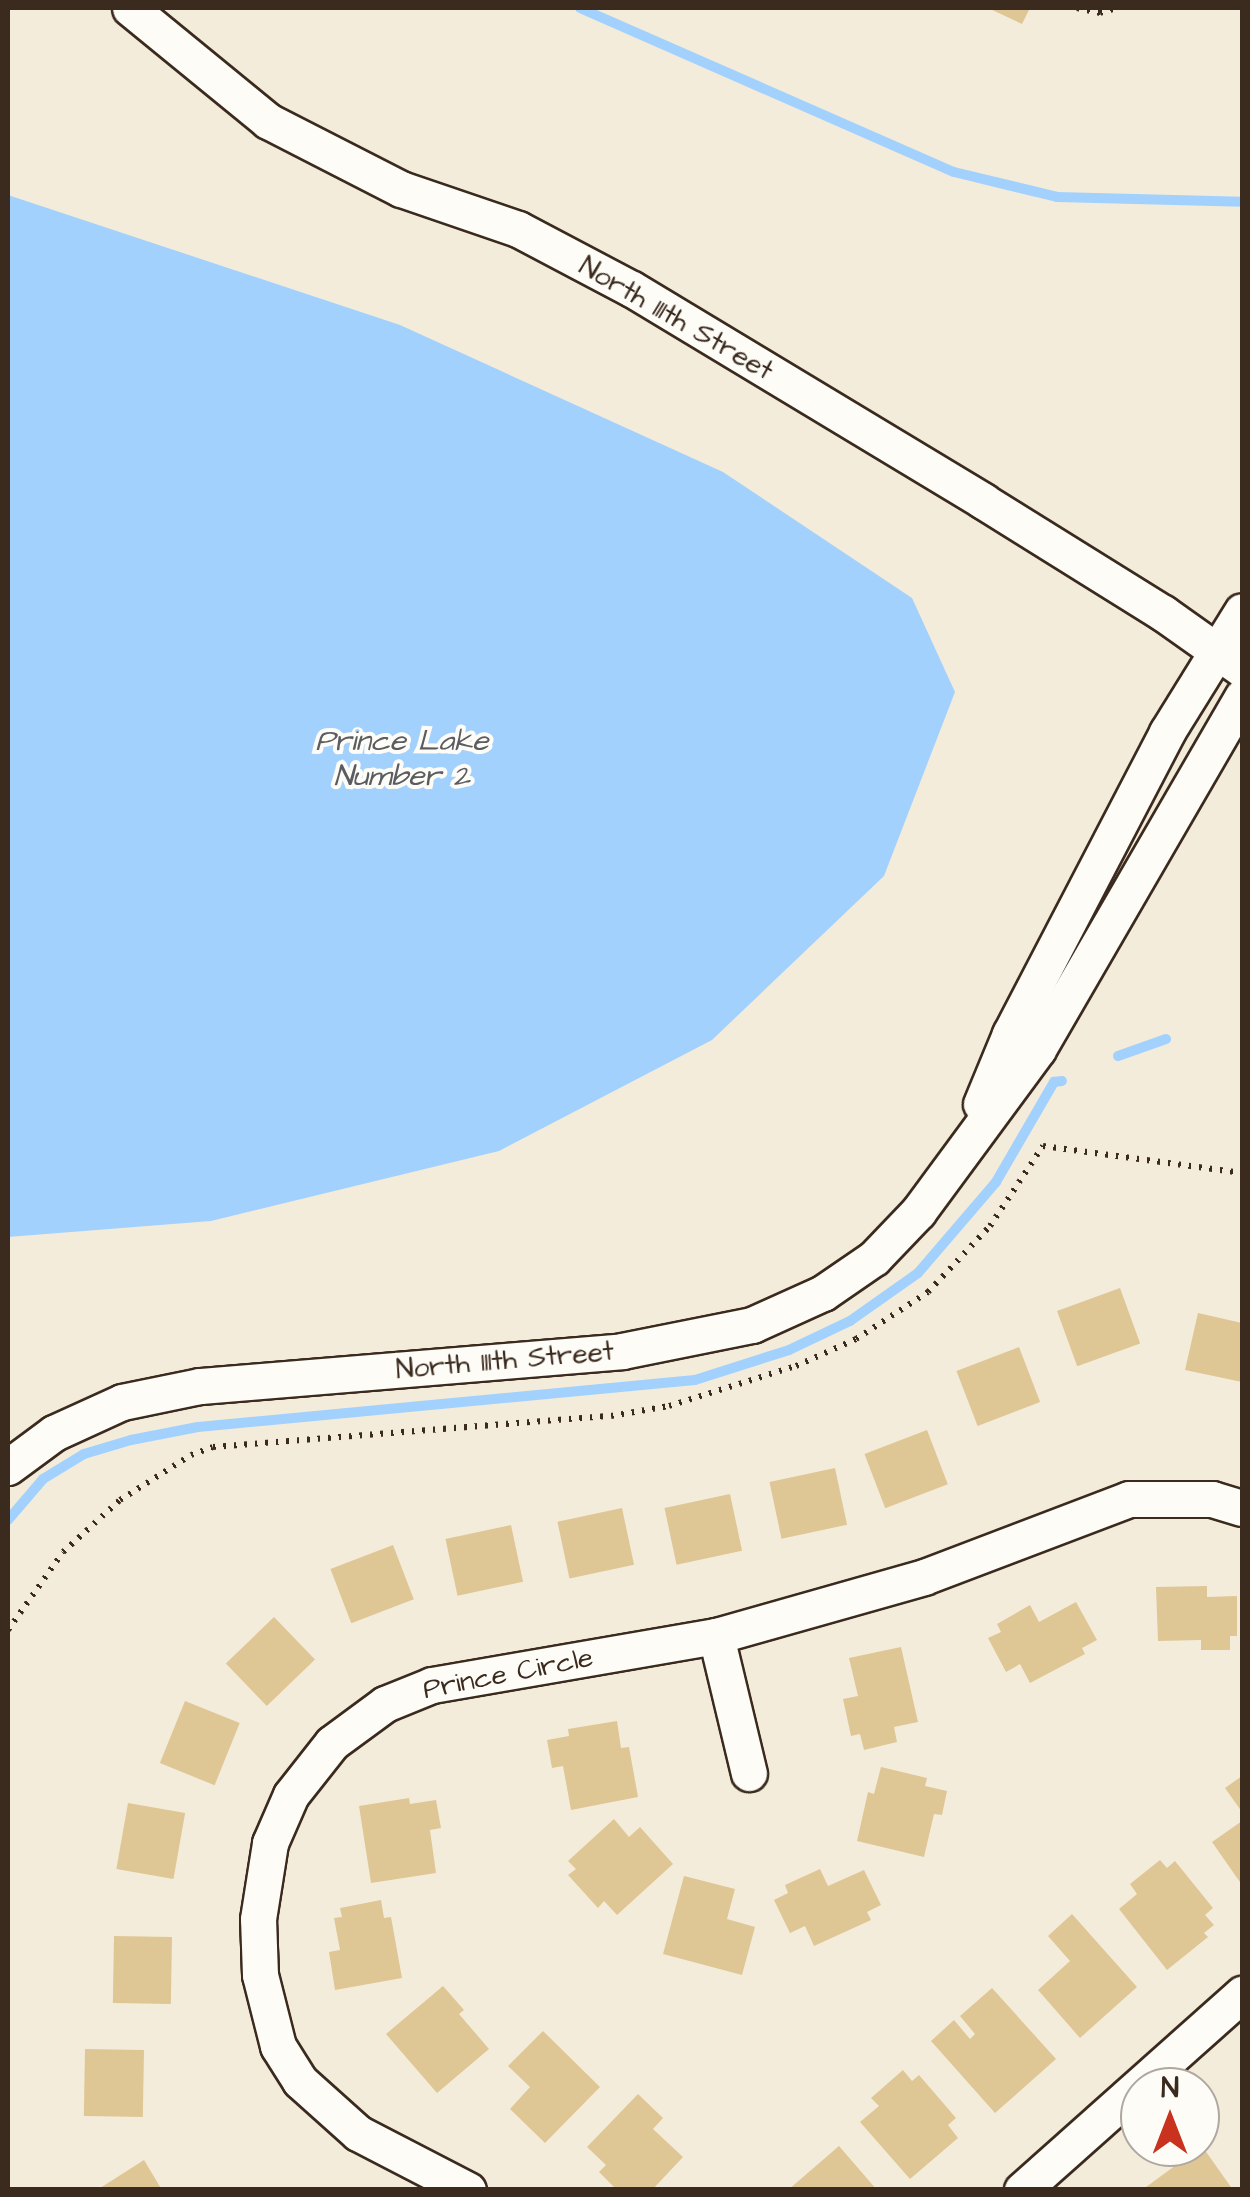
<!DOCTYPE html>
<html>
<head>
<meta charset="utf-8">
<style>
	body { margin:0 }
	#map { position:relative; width:1250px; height:2197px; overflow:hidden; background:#f4ecda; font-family:"Architects Daughter",sans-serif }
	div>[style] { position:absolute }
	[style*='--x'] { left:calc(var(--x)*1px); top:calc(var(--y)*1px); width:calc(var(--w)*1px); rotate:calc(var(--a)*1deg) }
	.water>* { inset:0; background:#a3d1fe }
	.stream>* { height:10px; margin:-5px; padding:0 5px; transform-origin:5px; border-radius:5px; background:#a3d1fe }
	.building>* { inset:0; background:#dfc695; transform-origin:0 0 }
	.path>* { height:6px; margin-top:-3px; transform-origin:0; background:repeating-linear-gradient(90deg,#3b2a1e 0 2.5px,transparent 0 10.5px) }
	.roads { filter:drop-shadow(2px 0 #3b2a1e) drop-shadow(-2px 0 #3b2a1e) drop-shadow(0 2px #3b2a1e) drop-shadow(0 -2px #3b2a1e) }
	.minor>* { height:35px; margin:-17.5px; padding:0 17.5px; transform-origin:17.5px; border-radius:17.5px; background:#fdfcf7 }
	span { translate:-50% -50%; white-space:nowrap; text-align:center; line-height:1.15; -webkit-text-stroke:8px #fdfcf7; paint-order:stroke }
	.street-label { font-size:28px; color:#3b2a1e }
	.water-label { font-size:30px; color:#5a5c61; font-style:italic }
	.frame { position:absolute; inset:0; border:10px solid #3b2a1e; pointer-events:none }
	.north { position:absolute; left:1120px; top:2067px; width:100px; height:100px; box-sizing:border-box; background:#fdfcf7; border:2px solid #afa8a0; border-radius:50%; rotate:0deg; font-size:28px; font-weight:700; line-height:40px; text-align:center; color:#3b2a1e }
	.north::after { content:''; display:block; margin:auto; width:35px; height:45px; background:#c8321e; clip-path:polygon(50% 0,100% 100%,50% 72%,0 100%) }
</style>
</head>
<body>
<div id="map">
	<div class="water">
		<div style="clip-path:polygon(8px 195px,400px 325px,723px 472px,912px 598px,955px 692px,884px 876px,712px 1040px,499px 1151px,211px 1221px,8px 1237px)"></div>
	</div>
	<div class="stream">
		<div style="--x:580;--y:8;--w:408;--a:23.7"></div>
		<div style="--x:954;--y:172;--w:106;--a:13.6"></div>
		<div style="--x:1057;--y:197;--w:185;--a:1.5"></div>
		<div style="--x:1118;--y:1056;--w:51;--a:-19.5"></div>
		<div style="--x:8;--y:1520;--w:54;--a:-49.5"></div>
		<div style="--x:43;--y:1479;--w:48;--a:-31.4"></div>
		<div style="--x:84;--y:1454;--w:49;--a:-16.6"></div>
		<div style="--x:131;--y:1440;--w:68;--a:-11"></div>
		<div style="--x:198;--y:1427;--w:499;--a:-5.4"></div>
		<div style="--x:695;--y:1380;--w:99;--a:-17.7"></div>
		<div style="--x:789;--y:1350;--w:68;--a:-25.4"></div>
		<div style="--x:850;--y:1321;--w:83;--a:-35.2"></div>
		<div style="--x:918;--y:1273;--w:120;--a:-49.4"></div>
		<div style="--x:996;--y:1182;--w:116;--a:-59.9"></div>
		<div style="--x:1054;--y:1082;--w:8;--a:-7"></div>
	</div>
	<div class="building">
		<div style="clip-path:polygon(988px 8px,1030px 8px,1022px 24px)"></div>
		<div style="left:1120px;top:1288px;width:59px;height:67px;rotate:70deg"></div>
		<div style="clip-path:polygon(1198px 1313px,1242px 1323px,1242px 1382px,1185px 1370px)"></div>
		<div style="left:1019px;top:1347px;width:59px;height:67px;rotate:69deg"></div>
		<div style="left:927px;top:1430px;width:58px;height:67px;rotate:69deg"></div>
		<div style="left:835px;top:1468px;width:58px;height:67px;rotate:78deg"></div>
		<div style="left:730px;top:1494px;width:58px;height:67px;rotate:78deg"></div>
		<div style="left:622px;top:1508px;width:58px;height:66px;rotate:78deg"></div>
		<div style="left:511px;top:1525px;width:58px;height:67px;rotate:78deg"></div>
		<div style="left:393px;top:1545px;width:58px;height:67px;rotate:69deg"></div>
		<div style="clip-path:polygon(1207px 1586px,1207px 1597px,1237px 1596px,1237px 1636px,1230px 1636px,1230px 1650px,1201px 1650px,1201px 1640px,1158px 1641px,1156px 1587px)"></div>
		<div style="clip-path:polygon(1076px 1602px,1097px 1640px,1082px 1648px,1085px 1654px,1030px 1683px,1020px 1664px,1006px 1672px,988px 1638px,1001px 1632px,997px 1624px,1030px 1605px,1039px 1622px)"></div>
		<div style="left:274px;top:1617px;width:59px;height:67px;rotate:46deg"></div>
		<div style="clip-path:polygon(901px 1647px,918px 1722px,894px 1727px,897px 1742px,864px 1750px,860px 1734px,851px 1736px,843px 1699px,858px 1696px,849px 1658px)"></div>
		<div style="left:185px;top:1701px;width:59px;height:67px;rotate:22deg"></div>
		<div style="clip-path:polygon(617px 1721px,621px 1748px,629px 1747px,638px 1797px,571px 1810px,563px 1766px,552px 1768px,547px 1740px,569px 1736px,568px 1729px)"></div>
		<div style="clip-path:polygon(881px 1767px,927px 1778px,925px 1786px,947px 1791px,942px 1815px,934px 1814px,924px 1857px,857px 1841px,868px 1792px,874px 1794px)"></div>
		<div style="clip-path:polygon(1242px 1776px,1242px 1812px,1225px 1788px)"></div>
		<div style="clip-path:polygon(409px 1798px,410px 1804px,436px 1800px,441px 1828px,430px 1830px,436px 1873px,371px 1883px,359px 1806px)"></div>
		<div style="left:128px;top:1803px;width:58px;height:67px;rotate:10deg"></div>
		<div style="clip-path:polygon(614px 1819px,629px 1837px,640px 1827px,673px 1864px,617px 1915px,604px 1901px,598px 1908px,568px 1875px,576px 1869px,568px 1861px)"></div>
		<div style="clip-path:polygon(1242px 1821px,1242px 1885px,1212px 1842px)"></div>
		<div style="clip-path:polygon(1160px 1860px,1167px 1868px,1175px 1861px,1213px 1908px,1205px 1915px,1214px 1925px,1204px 1933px,1208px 1937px,1167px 1970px,1119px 1909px,1137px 1894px,1130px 1884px)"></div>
		<div style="clip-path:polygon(820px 1869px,828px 1886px,864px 1870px,881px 1905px,867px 1912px,871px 1920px,814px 1946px,805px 1926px,790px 1933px,774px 1900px,788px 1893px,785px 1885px)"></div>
		<div style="clip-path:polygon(684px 1876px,735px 1889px,727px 1919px,755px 1927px,742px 1975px,663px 1954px)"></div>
		<div style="clip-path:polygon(381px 1900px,384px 1918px,391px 1917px,402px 1978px,335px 1990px,329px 1952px,340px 1950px,334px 1918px,342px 1917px,340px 1908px)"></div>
		<div style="clip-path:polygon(1072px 1914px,1137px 1987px,1080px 2038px,1038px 1990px,1070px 1961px,1048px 1936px)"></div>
		<div style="left:114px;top:1936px;width:58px;height:67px;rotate:1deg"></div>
		<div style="clip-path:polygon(443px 1986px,464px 2010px,459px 2014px,489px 2049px,437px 2093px,386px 2034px)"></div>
		<div style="clip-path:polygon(992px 1988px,1056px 2059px,995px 2113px,931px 2041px,954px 2020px,970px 2039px,975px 2034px,960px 2016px)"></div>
		<div style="clip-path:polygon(543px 2031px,600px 2087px,545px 2143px,510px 2109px,530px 2087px,508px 2066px)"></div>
		<div style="left:85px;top:2049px;width:59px;height:67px;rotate:1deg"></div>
		<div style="clip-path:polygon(903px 2070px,912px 2081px,919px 2075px,956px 2118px,948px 2125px,958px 2138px,910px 2179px,860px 2122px,879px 2106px,871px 2098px)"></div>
		<div style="clip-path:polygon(638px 2094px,663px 2118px,653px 2129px,683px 2157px,652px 2190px,617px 2190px,599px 2172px,606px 2165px,587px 2147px)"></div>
		<div style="clip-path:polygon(839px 2146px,877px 2190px,788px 2190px)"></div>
		<div style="clip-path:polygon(1202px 2146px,1233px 2190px,1142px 2190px)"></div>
		<div style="clip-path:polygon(144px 2160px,162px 2190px,97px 2190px)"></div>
	</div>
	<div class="path">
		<div style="--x:1077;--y:8;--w:24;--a:12"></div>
		<div style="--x:1100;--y:13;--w:17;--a:-17"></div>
		<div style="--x:8;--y:1630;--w:95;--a:-54.8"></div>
		<div style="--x:63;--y:1552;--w:77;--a:-42.4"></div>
		<div style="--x:120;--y:1500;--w:84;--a:-32.4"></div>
		<div style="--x:191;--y:1455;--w:23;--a:-20"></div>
		<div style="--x:213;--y:1447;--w:399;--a:-4.5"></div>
		<div style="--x:611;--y:1416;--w:59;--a:-9.8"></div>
		<div style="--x:669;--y:1406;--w:133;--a:-17.5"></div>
		<div style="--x:796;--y:1366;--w:66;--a:-24.2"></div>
		<div style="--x:856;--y:1339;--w:86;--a:-33.1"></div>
		<div style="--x:928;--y:1292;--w:91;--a:-46.8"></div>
		<div style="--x:990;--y:1226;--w:96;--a:-56.5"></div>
		<div style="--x:1043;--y:1146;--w:201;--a:7.7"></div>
	</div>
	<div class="roads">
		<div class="minor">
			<div style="--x:130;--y:8;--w:178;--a:39.3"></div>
			<div style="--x:268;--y:121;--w:149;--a:27.1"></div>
			<div style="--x:401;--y:189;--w:124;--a:18.9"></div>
			<div style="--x:518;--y:229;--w:129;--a:27.8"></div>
			<div style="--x:632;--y:289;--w:410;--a:31.1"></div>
			<div style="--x:983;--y:501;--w:212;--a:31.9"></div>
			<div style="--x:1163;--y:613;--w:97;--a:35.3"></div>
			<div style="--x:981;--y:1104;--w:76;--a:-67.5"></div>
			<div style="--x:1010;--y:1034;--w:340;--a:-62.5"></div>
			<div style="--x:1167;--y:732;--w:142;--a:-58.2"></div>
			<div style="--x:8;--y:1467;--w:57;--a:-36.5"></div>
			<div style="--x:54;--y:1433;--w:75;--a:-24.5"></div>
			<div style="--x:122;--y:1402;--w:80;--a:-11.6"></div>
			<div style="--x:200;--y:1386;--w:423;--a:-4.7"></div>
			<div style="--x:622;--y:1351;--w:133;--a:-11.3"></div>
			<div style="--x:752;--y:1325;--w:78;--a:-24.3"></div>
			<div style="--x:823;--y:1293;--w:62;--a:-34.5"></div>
			<div style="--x:874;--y:1258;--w:64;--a:-46.3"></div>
			<div style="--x:918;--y:1212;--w:202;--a:-53.6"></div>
			<div style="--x:1038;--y:1049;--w:407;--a:-59.9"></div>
			<div style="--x:716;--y:1636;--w:141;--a:76.5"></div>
			<div style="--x:468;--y:2190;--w:124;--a:-152.6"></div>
			<div style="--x:358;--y:2133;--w:78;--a:-138.1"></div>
			<div style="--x:300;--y:2081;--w:41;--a:-122.2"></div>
			<div style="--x:278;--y:2046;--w:73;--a:-104.2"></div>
			<div style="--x:260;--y:1975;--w:56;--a:-92"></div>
			<div style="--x:258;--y:1919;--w:77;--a:-81"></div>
			<div style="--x:270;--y:1843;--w:52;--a:-66.4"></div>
			<div style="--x:291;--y:1795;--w:66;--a:-51.7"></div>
			<div style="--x:332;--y:1743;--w:66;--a:-36.3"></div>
			<div style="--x:385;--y:1704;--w:51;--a:-22"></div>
			<div style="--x:432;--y:1685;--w:288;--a:-9.8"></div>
			<div style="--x:716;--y:1636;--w:216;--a:-15.8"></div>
			<div style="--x:924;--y:1577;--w:219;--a:-20.8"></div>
			<div style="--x:1129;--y:1499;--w:83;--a:0"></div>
			<div style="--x:1212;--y:1499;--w:31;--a:17"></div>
			<div style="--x:1022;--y:2190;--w:295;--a:-41.7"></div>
		</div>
	</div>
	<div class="street-label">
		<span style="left:676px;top:319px;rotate:30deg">North 111th Street</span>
		<span style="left:505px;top:1361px;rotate:-5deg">North 111th Street</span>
		<span style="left:508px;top:1674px;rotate:-11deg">Prince Circle</span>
	</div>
	<div class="water-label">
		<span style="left:402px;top:758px">Prince Lake<br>Number 2</span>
	</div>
	<div class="frame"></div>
	<div class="north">N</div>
</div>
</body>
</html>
